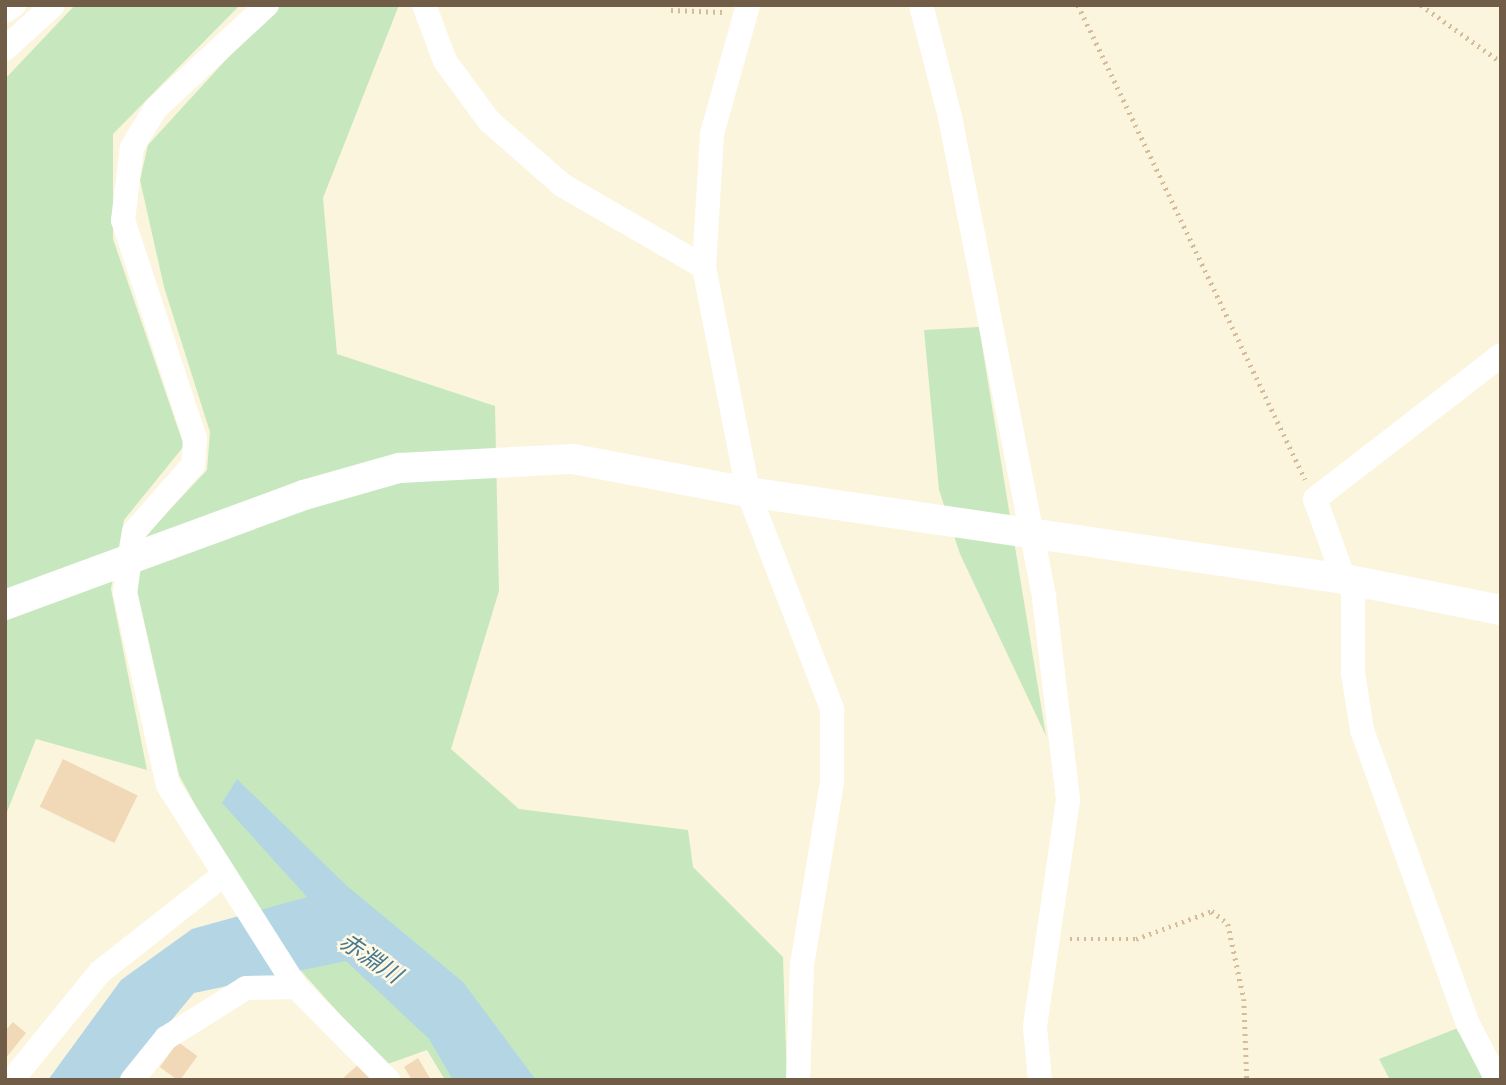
<!DOCTYPE html>
<html>
<head>
<meta charset="utf-8">
<style>
	body { margin:0 }
	#map { position:relative; width:1506px; height:1085px; overflow:hidden; background:#fcf5de; font-family:Roboto,"Noto Sans JP",sans-serif }
	div>[style] { position:absolute }
	[style*='--x'] { left:calc(var(--x)*1px); top:calc(var(--y)*1px); width:calc(var(--w)*1px); rotate:calc(var(--a)*1deg) }
	.green>* { inset:0; background:#c7e8be }
	.water>* { inset:0; background:#b4d5e4 }
	.building>* { inset:0; background:#f1d8b6; transform-origin:0 0 }
	.path>* { height:4.5px; margin-top:-2.25px; transform-origin:0; background:repeating-linear-gradient(90deg,#d5bb9a 0 2px,transparent 0 7px) }
	.minor>* { height:24px; margin:-12px; padding:0 12px; transform-origin:12px; border-radius:12px; background:#fff }
	.tertiary>* { height:30px; margin:-15px; padding:0 15px; transform-origin:15px; border-radius:15px; background:#fff }
	span { translate:-50% -50%; white-space:nowrap; text-align:center; line-height:1.15; -webkit-text-stroke:5px #fff9e4; paint-order:stroke }
	.water-label { font-size:23px; color:#467992; font-style:italic }
	.frame { position:absolute; inset:0; border:7px solid #715d47; pointer-events:none }
</style>
</head>
<body>
<div id="map">
	<div class="green">
		<div style="clip-path:polygon(75px 5px,240px 5px,113px 134px,113px 239px,184px 446px,124px 520px,111px 589px,147px 770px,36px 739px,5px 817px,5px 79px)"></div>
		<div style="clip-path:polygon(276px 5px,399px 5px,323px 198px,337px 354px,495px 406px,499px 591px,451px 749px,519px 809px,688px 830px,693px 867px,783px 957px,787px 1080px,445px 1080px,427px 1050px,385px 1065px,261px 926px,179px 775px,132px 568px,142px 539px,207px 470px,210px 432px,164px 287px,140px 180px,148px 145px)"></div>
		<div style="clip-path:polygon(979px 327px,1046px 736px,960px 554px,939px 490px,924px 330px)"></div>
		<div style="clip-path:polygon(1468px 1024px,1497px 1080px,1390px 1080px,1379px 1059px)"></div>
	</div>
	<div class="water">
		<div style="clip-path:polygon(237px 779px,347px 886px,463px 982px,536px 1080px,453px 1080px,429px 1039px,346px 961px,194px 993px,122px 1080px,48px 1080px,121px 980px,192px 929px,307px 897px,222px 803px)"></div>
	</div>
	<div class="building">
		<div style="left:63px;top:759px;width:83px;height:53px;rotate:26deg"></div>
		<div style="clip-path:polygon(13px 1022px,26px 1033px,5px 1059px,5px 1031px)"></div>
		<div style="left:178px;top:1042px;width:24px;height:31px;rotate:36deg"></div>
		<div style="clip-path:polygon(418px 1058px,431px 1080px,412px 1080px,404px 1067px)"></div>
		<div style="clip-path:polygon(360px 1063px,374px 1080px,341px 1080px)"></div>
	</div>
	<div class="path">
		<div style="--x:1078;--y:5;--w:526;--a:64.41"></div>
		<div style="--x:1421;--y:5;--w:98;--a:35.5"></div>
		<div style="--x:671;--y:10;--w:51;--a:2.2"></div>
		<div style="--x:1070;--y:939;--w:66;--a:0"></div>
		<div style="--x:1136;--y:939;--w:81;--a:-20.2"></div>
		<div style="--x:1212;--y:911;--w:21;--a:39"></div>
		<div style="--x:1228;--y:924;--w:77;--a:78"></div>
		<div style="--x:1244;--y:999;--w:81;--a:87.9"></div>
	</div>
	<div class="minor">
		<div style="--x:267;--y:5;--w:151;--a:137.1"></div>
		<div style="--x:156;--y:108;--w:46;--a:121.6"></div>
		<div style="--x:132;--y:147;--w:74;--a:97"></div>
		<div style="--x:123;--y:220;--w:231;--a:71.8"></div>
		<div style="--x:195;--y:439;--w:26;--a:94"></div>
		<div style="--x:193;--y:465;--w:89;--a:131.4"></div>
		<div style="--x:134;--y:532;--w:62;--a:98.4"></div>
		<div style="--x:125;--y:593;--w:197;--a:77.4"></div>
		<div style="--x:168;--y:785;--w:239;--a:57.6"></div>
		<div style="--x:424;--y:5;--w:60;--a:69.4"></div>
		<div style="--x:445;--y:61;--w:74;--a:53.7"></div>
		<div style="--x:489;--y:121;--w:97;--a:41.2"></div>
		<div style="--x:562;--y:185;--w:164;--a:30"></div>
		<div style="--x:748;--y:5;--w:134;--a:105.6"></div>
		<div style="--x:712;--y:134;--w:133;--a:93.4"></div>
		<div style="--x:704;--y:267;--w:229;--a:78.9"></div>
		<div style="--x:748;--y:492;--w:233;--a:68.8"></div>
		<div style="--x:832;--y:709;--w:73;--a:90"></div>
		<div style="--x:832;--y:782;--w:186;--a:99.3"></div>
		<div style="--x:802;--y:966;--w:114;--a:92"></div>
		<div style="--x:921;--y:5;--w:116;--a:75.5"></div>
		<div style="--x:950;--y:117;--w:490;--a:78.9"></div>
		<div style="--x:1044;--y:598;--w:203;--a:83.2"></div>
		<div style="--x:1068;--y:800;--w:229;--a:98.3"></div>
		<div style="--x:1035;--y:1027;--w:53;--a:84.6"></div>
		<div style="--x:5;--y:11;--w:11;--a:-34"></div>
		<div style="--x:5;--y:49;--w:65;--a:-42.5"></div>
		<div style="--x:1344;--y:579;--w:85;--a:-109.9"></div>
		<div style="--x:1315;--y:499;--w:235;--a:-37.7"></div>
		<div style="--x:1353;--y:583;--w:90;--a:90"></div>
		<div style="--x:1353;--y:673;--w:58;--a:81"></div>
		<div style="--x:1362;--y:730;--w:313;--a:70.2"></div>
		<div style="--x:1468;--y:1024;--w:63;--a:62.6"></div>
		<div style="--x:12;--y:1080;--w:139;--a:-50.8"></div>
		<div style="--x:100;--y:972;--w:155;--a:-38.2"></div>
		<div style="--x:132;--y:1080;--w:54;--a:-51"></div>
		<div style="--x:166;--y:1038;--w:94;--a:-32"></div>
		<div style="--x:246;--y:988;--w:50;--a:-1.1"></div>
		<div style="--x:296;--y:987;--w:131;--a:45.3"></div>
	</div>
	<div class="tertiary">
		<div style="--x:5;--y:605;--w:319;--a:-20.2"></div>
		<div style="--x:304;--y:495;--w:99;--a:-15.9"></div>
		<div style="--x:399;--y:468;--w:174;--a:-3"></div>
		<div style="--x:573;--y:459;--w:178;--a:10.7"></div>
		<div style="--x:748;--y:492;--w:602;--a:8.3"></div>
		<div style="--x:1344;--y:579;--w:160;--a:11.2"></div>
	</div>
	<div class="water-label">
		<span style="left:370px;top:959px;rotate:34deg">赤淵川</span>
	</div>
	<div class="frame"></div>
</div>
</body>
</html>
